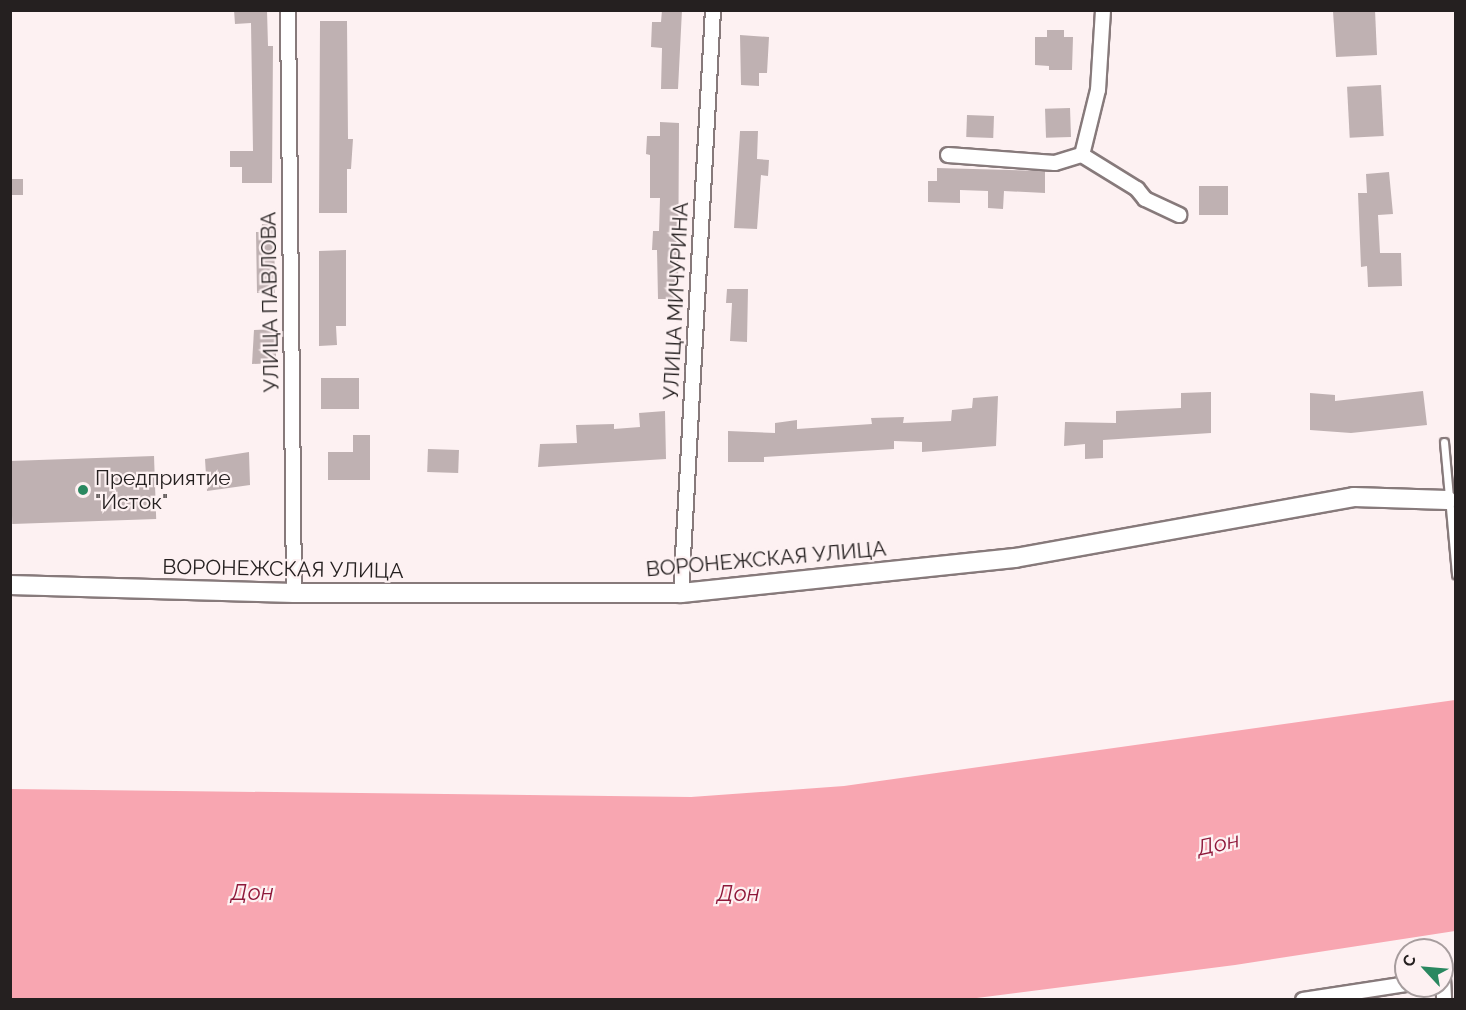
<!DOCTYPE html>
<html>
<head>
<meta charset="utf-8">
<style>
	body { margin:0 }
	#map { position:relative; width:1466px; height:1010px; overflow:hidden; background:#fdf1f2; font-family:Raleway,sans-serif }
	div>[style] { position:absolute }
	[style*='--x'] { left:calc(var(--x)*1px); top:calc(var(--y)*1px); width:calc(var(--w)*1px); rotate:calc(var(--a)*1deg) }
	.water>* { inset:0; background:#f8a6b1 }
	.building>* { inset:0; background:#bfb1b2; transform-origin:0 0 }
	.roads { filter:drop-shadow(2px 0 #877a7b) drop-shadow(-2px 0 #877a7b) drop-shadow(0 2px #877a7b) drop-shadow(0 -2px #877a7b) }
	.service>* { height:7px; margin:-3.5px; padding:0 3.5px; transform-origin:3.5px; border-radius:3.5px; background:#fff }
	.minor>* { height:14px; margin:-7px; padding:0 7px; transform-origin:7px; border-radius:7px; background:#fff }
	.tertiary>* { height:18px; margin:-9px; padding:0 9px; transform-origin:9px; border-radius:9px; background:#fff }
	.dots>* { width:16px; height:16px; translate:-50% -50%; box-sizing:border-box; border:3px solid #fdf1f2; border-radius:50% }
	span { translate:-50% -50%; white-space:nowrap; text-align:center; line-height:1.15; -webkit-text-stroke:4.5px #fdf1f2; paint-order:stroke }
	.street-label { font-size:21px; color:#252020 }
	.poi-label { font-size:21px; color:#252020 }
	.left { translate:0 -50%; text-align:left }
	.water-label { font-size:22px; color:#8e183a; font-style:italic }
	.frame { position:absolute; inset:0; border:12px solid #252020; pointer-events:none }
	.north { position:absolute; left:1394px; top:938px; width:60px; height:60px; box-sizing:border-box; background:#fdf1f2; border:2px solid #a79d9e; border-radius:50%; rotate:296deg; font-size:16px; font-weight:700; line-height:24px; text-align:center; color:#252020 }
	.north::after { content:''; display:block; margin:auto; width:21px; height:27px; background:#2a8860; clip-path:polygon(50% 0,100% 100%,50% 72%,0 100%) }
</style>
</head>
<body>
<div id="map">
	<div class="water">
		<div style="clip-path:polygon(1455px 700px,1455px 931px,1235px 965px,961px 1000px,11px 999px,11px 789px,691px 797px,844px 786px)"></div>
	</div>
	<div class="building">
		<div style="clip-path:polygon(234px 10px,267px 10px,268px 46px,273px 46px,272px 183px,242px 183px,242px 167px,230px 167px,230px 151px,253px 151px,251px 23px,235px 24px)"></div>
		<div style="clip-path:polygon(662px 10px,682px 10px,678px 89px,661px 89px,662px 48px,651px 47px,652px 22px,661px 22px)"></div>
		<div style="clip-path:polygon(1341px 10px,1375px 10px,1377px 55px,1336px 57px,1333px 11px)"></div>
		<div style="clip-path:polygon(320px 21px,347px 21px,348px 139px,353px 139px,351px 169px,347px 169px,347px 213px,319px 213px)"></div>
		<div style="clip-path:polygon(1047px 30px,1064px 30px,1064px 37px,1073px 37px,1072px 70px,1049px 70px,1049px 66px,1035px 65px,1035px 37px,1047px 37px)"></div>
		<div style="clip-path:polygon(740px 35px,769px 37px,767px 73px,759px 73px,759px 86px,741px 85px)"></div>
		<div style="left:1381px;top:85px;width:51px;height:34px;rotate:87deg"></div>
		<div style="left:1070px;top:108px;width:29px;height:25px;rotate:88deg"></div>
		<div style="left:967px;top:115px;width:27px;height:22px;rotate:2deg"></div>
		<div style="clip-path:polygon(660px 122px,679px 123px,678px 299px,658px 299px,657px 250px,652px 250px,653px 231px,659px 231px,660px 198px,650px 198px,650px 155px,646px 154px,647px 136px,660px 136px)"></div>
		<div style="clip-path:polygon(740px 131px,758px 131px,757px 159px,769px 160px,768px 176px,761px 175px,757px 229px,734px 228px)"></div>
		<div style="clip-path:polygon(937px 168px,1045px 171px,1045px 193px,1004px 191px,1003px 209px,988px 208px,988px 191px,960px 190px,960px 203px,928px 202px,928px 181px,937px 181px)"></div>
		<div style="clip-path:polygon(1389px 172px,1393px 214px,1378px 215px,1380px 253px,1401px 253px,1402px 286px,1368px 287px,1367px 266px,1361px 267px,1358px 193px,1367px 193px,1366px 174px)"></div>
		<div style="left:10px;top:179px;width:13px;height:16px"></div>
		<div style="left:1228px;top:186px;width:29px;height:29px;rotate:90deg"></div>
		<div style="clip-path:polygon(262px 224px,274px 224px,275px 293px,257px 293px,256px 232px,261px 232px)"></div>
		<div style="clip-path:polygon(346px 250px,346px 326px,336px 326px,337px 345px,319px 346px,319px 251px)"></div>
		<div style="clip-path:polygon(727px 289px,748px 289px,747px 342px,730px 341px,732px 303px,726px 303px)"></div>
		<div style="clip-path:polygon(276px 329px,276px 363px,252px 364px,254px 330px)"></div>
		<div style="left:359px;top:378px;width:31px;height:38px;rotate:90deg"></div>
		<div style="clip-path:polygon(1423px 391px,1427px 425px,1351px 433px,1310px 430px,1310px 393px,1335px 395px,1335px 401px)"></div>
		<div style="clip-path:polygon(1211px 392px,1211px 433px,1103px 440px,1103px 458px,1085px 459px,1085px 444px,1064px 446px,1065px 422px,1116px 423px,1116px 411px,1181px 408px,1181px 393px)"></div>
		<div style="clip-path:polygon(998px 396px,996px 446px,922px 452px,922px 442px,894px 441px,894px 449px,764px 457px,764px 462px,728px 462px,728px 431px,775px 433px,775px 423px,797px 420px,797px 429px,872px 424px,871px 418px,904px 417px,903px 423px,951px 421px,952px 410px,972px 408px,973px 398px)"></div>
		<div style="clip-path:polygon(665px 411px,666px 459px,538px 467px,540px 444px,577px 443px,576px 425px,614px 424px,614px 429px,640px 427px,639px 413px)"></div>
		<div style="clip-path:polygon(353px 435px,370px 435px,370px 480px,328px 480px,328px 452px,353px 452px)"></div>
		<div style="left:428px;top:449px;width:31px;height:23px;rotate:2deg"></div>
		<div style="clip-path:polygon(249px 452px,250px 485px,207px 491px,205px 459px)"></div>
		<div style="left:154px;top:456px;width:63px;height:144px;rotate:88deg"></div>
	</div>
	<div class="roads">
		<div class="service">
			<div style="--x:1444;--y:442;--w:133;--a:84.8"></div>
		</div>
		<div class="minor">
			<div style="--x:288;--y:10;--w:583;--a:89.41"></div>
			<div style="--x:948;--y:155;--w:107;--a:4.3"></div>
			<div style="--x:1055;--y:163;--w:28;--a:-17"></div>
			<div style="--x:1082;--y:155;--w:67;--a:-76.2"></div>
			<div style="--x:1098;--y:90;--w:80;--a:-86.4"></div>
			<div style="--x:1082;--y:155;--w:65;--a:31.7"></div>
			<div style="--x:1137;--y:189;--w:13;--a:51"></div>
			<div style="--x:1145;--y:199;--w:38;--a:25"></div>
			<div style="--x:681;--y:593;--w:584;--a:-86.86"></div>
			<div style="--x:1443;--y:978;--w:22;--a:87"></div>
			<div style="--x:1303;--y:1000;--w:104;--a:-8.8"></div>
		</div>
		<div class="tertiary">
			<div style="--x:10;--y:585;--w:284;--a:1.6"></div>
			<div style="--x:294;--y:593;--w:387;--a:0"></div>
			<div style="--x:681;--y:593;--w:336;--a:-6"></div>
			<div style="--x:1015;--y:558;--w:344;--a:-10.2"></div>
			<div style="--x:1354;--y:497;--w:93;--a:1.8"></div>
		</div>
	</div>
	<div class="dots">
		<div style="left:83px;top:490px;background:#2a8860"></div>
	</div>
	<div class="street-label">
		<span style="left:676px;top:301px;rotate:-87deg">УЛИЦА МИЧУРИНА</span>
		<span style="left:270px;top:302px;rotate:-91deg">УЛИЦА ПАВЛОВА</span>
		<span style="left:766px;top:559px;rotate:-5deg">ВОРОНЕЖСКАЯ УЛИЦА</span>
		<span style="left:283px;top:569px;rotate:1deg">ВОРОНЕЖСКАЯ УЛИЦА</span>
	</div>
	<div class="poi-label">
		<span class="left" style="left:95px;top:490px">Предприятие<br>"Исток"</span>
	</div>
	<div class="water-label">
		<span style="left:1218px;top:844px;rotate:-12deg">Дон</span>
		<span style="left:252px;top:893px">Дон</span>
		<span style="left:738px;top:894px">Дон</span>
	</div>
	<div class="frame"></div>
	<div class="north">С</div>
</div>
</body>
</html>
